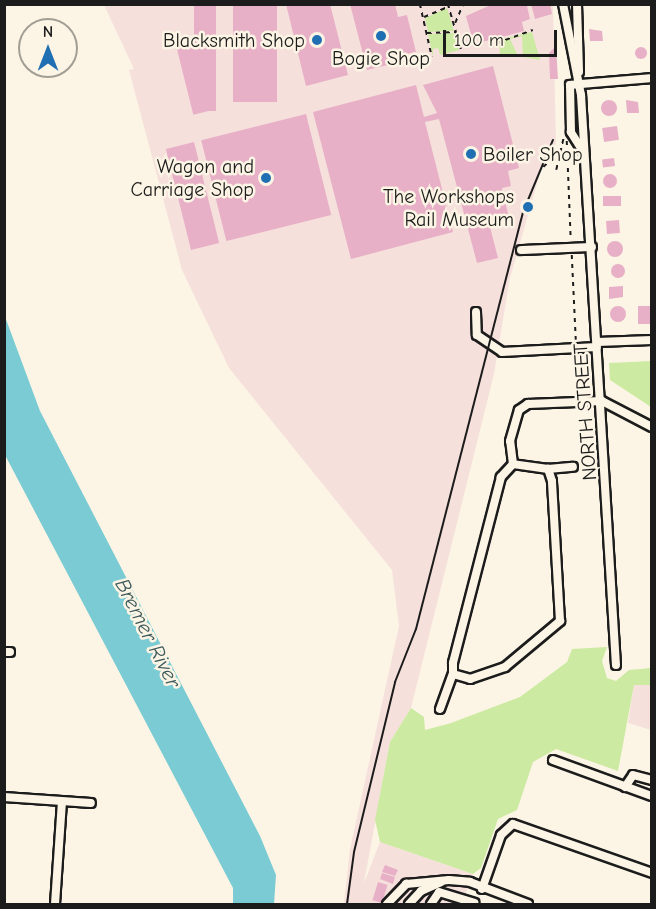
<!DOCTYPE html>
<html>
<head>
<meta charset="utf-8">
<style>
	body { margin:0 }
	#map { position:relative; width:656px; height:909px; overflow:hidden; background:#fcf5e5; font-family:"Comic Neue",sans-serif }
	div>[style] { position:absolute }
	[style*='--x'] { left:calc(var(--x)*1px); top:calc(var(--y)*1px); width:calc(var(--w)*1px); rotate:calc(var(--a)*1deg) }
	.built>* { inset:0; background:#f6e0dc }
	.green>* { inset:0; background:#cceaa1 }
	.water>* { inset:0; background:#7acbd3 }
	.building>* { inset:0; background:#e7b0c7; transform-origin:0 0 }
	.round { border-radius:50% }
	.path>* { height:1.5px; margin-top:-0.75px; transform-origin:0; background:repeating-linear-gradient(90deg,#1c1c1c 0 4.5px,transparent 0 9px) }
	.roads { filter:drop-shadow(2px 0 #1c1c1c) drop-shadow(-2px 0 #1c1c1c) drop-shadow(0 2px #1c1c1c) drop-shadow(0 -2px #1c1c1c) }
	.minor>* { height:8px; margin:-4px; padding:0 4px; transform-origin:4px; border-radius:4px; background:#fcf5e5 }
	.rail>* { height:2px; margin:-1px; padding:0 1px; transform-origin:1px; border-radius:1px; background:#1c1c1c }
	.dots>* { width:16px; height:16px; translate:-50% -50%; box-sizing:border-box; border:3px solid #fcf5e5; border-radius:50% }
	span { translate:-50% -50%; white-space:nowrap; text-align:center; line-height:1.15; -webkit-text-stroke:5px #fcf5e5; paint-order:stroke }
	.poi-label { font-size:20px; color:#1c1c1c }
	.right { translate:-100% -50%; text-align:right }
	.left { translate:0 -50%; text-align:left }
	.street-label { font-size:20px; color:#1c1c1c }
	.water-label { font-size:21px; color:#3d595c; font-style:italic }
	.frame { position:absolute; inset:0; border:6px solid #1c1c1c; pointer-events:none }
	.north { position:absolute; left:18px; top:18px; width:60px; height:60px; box-sizing:border-box; background:#fcf5e5; border:2px solid #a29e95; border-radius:50%; rotate:0deg; font-size:16px; font-weight:700; line-height:24px; text-align:center; color:#1c1c1c }
	.north::after { content:''; display:block; margin:auto; width:21px; height:27px; background:#1f6fb2; clip-path:polygon(50% 0,100% 100%,50% 72%,0 100%) }
	.scale { position:absolute; left:443px; top:30px; width:114px; height:27px; box-sizing:border-box; border:3px solid #1c1c1c; border-top:0; padding-left:8px; font-size:18px; line-height:21px; white-space:nowrap; color:#1c1c1c; -webkit-text-stroke:4px #fcf5e5; paint-order:stroke }
</style>
</head>
<body>
<div id="map">
	<div class="built">
		<div style="clip-path:polygon(104px 5px,553px 5px,556px 144px,542px 166px,510px 278px,494px 374px,411px 708px,390px 742px,364px 883px,380px 842px,473px 874px,462px 904px,344px 904px,350px 849px,399px 626px,392px 570px,229px 368px,182px 270px,129px 70px,134px 69px)"></div>
		<div style="clip-path:polygon(634px 684px,651px 685px,651px 730px,628px 723px)"></div>
	</div>
	<div class="green">
		<div style="clip-path:polygon(447px 8px,454px 31px,428px 32px,425px 18px)"></div>
		<div style="clip-path:polygon(532px 32px,540px 60px,523px 57px,522px 36px,510px 39px,518px 56px,500px 54px,499px 40px)"></div>
		<div style="clip-path:polygon(454px 33px,459px 50px,440px 55px,438px 48px,433px 49px,433px 57px,428px 34px)"></div>
		<div style="clip-path:polygon(651px 361px,652px 361px,651px 407px,610px 380px,609px 363px)"></div>
		<div style="clip-path:polygon(607px 647px,602px 661px,607px 678px,616px 681px,629px 670px,651px 668px,651px 685px,634px 685px,618px 771px,556px 749px,533px 762px,517px 810px,498px 819px,481px 868px,473px 874px,380px 842px,375px 820px,390px 742px,411px 708px,424px 717px,425px 730px,451px 723px,520px 697px,567px 662px,572px 649px)"></div>
	</div>
	<div class="water">
		<div style="clip-path:polygon(4px 314px,40px 411px,260px 836px,276px 875px,274px 904px,233px 904px,233px 888px,5px 455px)"></div>
	</div>
	<div class="building">
		<div style="left:194px;top:4px;width:22px;height:107px"></div>
		<div style="left:233px;top:4px;width:44px;height:98px"></div>
		<div style="clip-path:polygon(286px 4px,330px 4px,348px 75px,306px 86px)"></div>
		<div style="clip-path:polygon(350px 4px,395px 4px,398px 17px,407px 15px,416px 52px,407px 54px,409px 60px,367px 70px)"></div>
		<div style="clip-path:polygon(493px 4px,527px 6px,530px 19px,522px 22px,524px 31px,482px 42px,481px 36px,472px 38px,466px 16px)"></div>
		<div style="clip-path:polygon(531px 4px,550px 4px,552px 14px,535px 19px)"></div>
		<div style="clip-path:polygon(589px 29px,602px 31px,603px 41px,590px 41px)"></div>
		<div style="left:196px;top:43px;width:69px;height:20px;rotate:76deg"></div>
		<div style="clip-path:polygon(556px 46px,558px 79px,550px 79px,549px 53px)"></div>
		<div class="round" style="left:635px;top:47px;width:12px;height:12px"></div>
		<div style="clip-path:polygon(493px 66px,519px 168px,508px 171px,511px 186px,502px 188px,509px 218px,489px 223px,498px 258px,477px 263px,439px 119px,425px 122px,453px 232px,351px 259px,313px 112px,416px 85px,424px 117px,437px 113px,423px 85px)"></div>
		<div style="clip-path:polygon(626px 100px,638px 102px,639px 113px,627px 113px)"></div>
		<div class="round" style="left:601px;top:100px;width:16px;height:16px"></div>
		<div style="left:306px;top:114px;width:104px;height:108px;rotate:76deg"></div>
		<div style="left:617px;top:126px;width:14px;height:15px;rotate:82deg"></div>
		<div style="left:194px;top:142px;width:104px;height:29px;rotate:76deg"></div>
		<div style="left:614px;top:158px;width:8px;height:12px;rotate:83deg"></div>
		<div class="round" style="left:603px;top:174px;width:14px;height:14px"></div>
		<div style="left:621px;top:196px;width:10px;height:18px;rotate:90deg"></div>
		<div style="left:619px;top:220px;width:13px;height:13px;rotate:86deg"></div>
		<div class="round" style="left:607px;top:241px;width:16px;height:16px"></div>
		<div class="round" style="left:611px;top:264px;width:14px;height:14px"></div>
		<div style="clip-path:polygon(623px 286px,623px 297px,609px 299px,609px 287px)"></div>
		<div class="round" style="left:610px;top:306px;width:16px;height:16px"></div>
		<div style="left:652px;top:306px;width:18px;height:14px;rotate:90deg"></div>
		<div style="clip-path:polygon(385px 865px,398px 870px,395px 876px,382px 872px)"></div>
		<div style="clip-path:polygon(382px 873px,395px 877px,393px 884px,380px 879px)"></div>
		<div style="left:378px;top:882px;width:10px;height:19px;rotate:17deg"></div>
	</div>
	<div class="path">
		<div style="--x:420;--y:4;--w:54;--a:77.2"></div>
		<div style="--x:448;--y:4;--w:47;--a:73.9"></div>
		<div style="--x:424;--y:17;--w:25;--a:-23"></div>
		<div style="--x:455;--y:23;--w:21;--a:-67"></div>
		<div style="--x:427;--y:33;--w:29;--a:-2"></div>
		<div style="--x:491;--y:40;--w:4;--a:76"></div>
		<div style="--x:497;--y:43;--w:38;--a:-20"></div>
		<div style="--x:567;--y:141;--w:99;--a:87.7"></div>
		<div style="--x:543;--y:167;--w:22;--a:-43"></div>
		<div style="--x:556;--y:170;--w:35;--a:-77"></div>
		<div style="--x:572;--y:255;--w:85;--a:87.3"></div>
		<div style="--x:577;--y:356;--w:37;--a:87"></div>
	</div>
	<div class="roads">
		<div class="minor">
			<div style="--x:563;--y:4;--w:93;--a:78.8"></div>
			<div style="--x:581;--y:95;--w:571;--a:86.49"></div>
			<div style="--x:577;--y:4;--w:68;--a:88.3"></div>
			<div style="--x:584;--y:153;--w:25;--a:-122"></div>
			<div style="--x:571;--y:132;--w:47;--a:-91.2"></div>
			<div style="--x:570;--y:85;--w:82;--a:-4.9"></div>
			<div style="--x:521;--y:250;--w:71;--a:-2.4"></div>
			<div style="--x:476;--y:312;--w:23;--a:88"></div>
			<div style="--x:477;--y:335;--w:30;--a:34"></div>
			<div style="--x:502;--y:352;--w:95;--a:-3"></div>
			<div style="--x:597;--y:342;--w:55;--a:-2.1"></div>
			<div style="--x:513;--y:464;--w:18;--a:133"></div>
			<div style="--x:501;--y:477;--w:192;--a:104.5"></div>
			<div style="--x:453;--y:663;--w:11;--a:90"></div>
			<div style="--x:453;--y:674;--w:18;--a:16"></div>
			<div style="--x:470;--y:679;--w:37;--a:-19"></div>
			<div style="--x:505;--y:667;--w:72;--a:-39.9"></div>
			<div style="--x:560;--y:621;--w:140;--a:-93.3"></div>
			<div style="--x:552;--y:481;--w:13;--a:-108"></div>
			<div style="--x:548;--y:469;--w:35;--a:-172"></div>
			<div style="--x:513;--y:464;--w:23;--a:-97"></div>
			<div style="--x:510;--y:441;--w:32;--a:-74"></div>
			<div style="--x:519;--y:410;--w:11;--a:-34"></div>
			<div style="--x:528;--y:404;--w:74;--a:-2.3"></div>
			<div style="--x:602;--y:401;--w:56;--a:27.5"></div>
			<div style="--x:548;--y:469;--w:25;--a:-5"></div>
			<div style="--x:4;--y:652;--w:6;--a:0"></div>
			<div style="--x:440;--y:709;--w:37;--a:-70"></div>
			<div style="--x:553;--y:760;--w:105;--a:20"></div>
			<div style="--x:625;--y:787;--w:14;--a:-56"></div>
			<div style="--x:633;--y:775;--w:20;--a:15"></div>
			<div style="--x:4;--y:797;--w:87;--a:3.9"></div>
			<div style="--x:482;--y:889;--w:57;--a:-70.6"></div>
			<div style="--x:501;--y:835;--w:16;--a:-43"></div>
			<div style="--x:513;--y:824;--w:147;--a:19.4"></div>
			<div style="--x:55;--y:904;--w:102;--a:-86.1"></div>
			<div style="--x:387;--y:904;--w:28;--a:-46"></div>
			<div style="--x:406;--y:884;--w:43;--a:-5.3"></div>
			<div style="--x:449;--y:880;--w:21;--a:5"></div>
			<div style="--x:470;--y:882;--w:62;--a:20.8"></div>
			<div style="--x:409;--y:904;--w:18;--a:-47"></div>
			<div style="--x:421;--y:891;--w:22;--a:-24"></div>
			<div style="--x:431;--y:904;--w:14;--a:-56"></div>
			<div style="--x:439;--y:892;--w:37;--a:17"></div>
		</div>
	</div>
	<div class="rail">
		<div style="--x:347;--y:904;--w:52;--a:-82.3"></div>
		<div style="--x:354;--y:852;--w:175;--a:-76.4"></div>
		<div style="--x:395;--y:682;--w:57;--a:-68.4"></div>
		<div style="--x:416;--y:629;--w:431;--a:-75.6"></div>
		<div style="--x:523;--y:212;--w:78;--a:-67.4"></div>
	</div>
	<div class="dots">
		<div style="left:381px;top:36px;background:#1f6fb2"></div>
		<div style="left:317px;top:40px;background:#1f6fb2"></div>
		<div style="left:471px;top:154px;background:#1f6fb2"></div>
		<div style="left:266px;top:178px;background:#1f6fb2"></div>
		<div style="left:528px;top:207px;background:#1f6fb2"></div>
	</div>
	<div class="poi-label">
		<span class="right" style="left:305px;top:40px">Blacksmith Shop</span>
		<span style="left:381px;top:58px">Bogie Shop</span>
		<span class="left" style="left:483px;top:154px">Boiler Shop</span>
		<span class="right" style="left:254px;top:178px">Wagon and<br>Carriage Shop</span>
		<span class="right" style="left:514px;top:208px">The Workshops<br>Rail Museum</span>
	</div>
	<div class="street-label">
		<span style="left:585px;top:412px;rotate:-94deg">NORTH STREET</span>
	</div>
	<div class="water-label">
		<span style="left:148px;top:633px;rotate:63deg">Bremer River</span>
	</div>
	<div class="frame"></div>
	<div class="north">N</div>
	<div class="scale">100 m</div>
</div>
</body>
</html>
